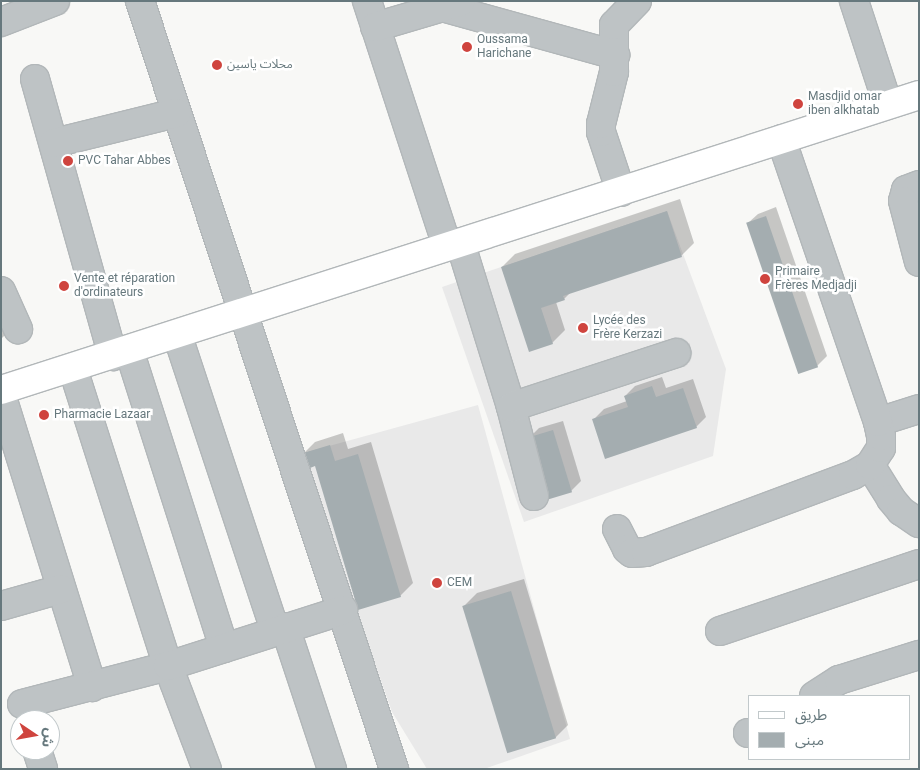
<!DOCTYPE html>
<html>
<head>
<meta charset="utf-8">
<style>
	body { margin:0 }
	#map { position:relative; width:920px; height:770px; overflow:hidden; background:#f8f8f6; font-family:Roboto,"Noto Sans Arabic",sans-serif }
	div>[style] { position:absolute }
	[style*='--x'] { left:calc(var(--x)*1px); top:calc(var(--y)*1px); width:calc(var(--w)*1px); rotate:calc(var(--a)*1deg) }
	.built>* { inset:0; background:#e9e9e9 }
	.shadow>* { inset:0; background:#0003 }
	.building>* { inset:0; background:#a4adb0; transform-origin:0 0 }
	.roads { filter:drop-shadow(1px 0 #b2b7b9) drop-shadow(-1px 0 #b2b7b9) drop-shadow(0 1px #b2b7b9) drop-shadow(0 -1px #b2b7b9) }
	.minor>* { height:28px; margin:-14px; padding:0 14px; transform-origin:14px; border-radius:14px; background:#bec3c5 }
	.major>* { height:28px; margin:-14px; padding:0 14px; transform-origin:14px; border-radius:14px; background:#fff }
	.dots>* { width:14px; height:14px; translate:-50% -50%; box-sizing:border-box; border:2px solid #fff; border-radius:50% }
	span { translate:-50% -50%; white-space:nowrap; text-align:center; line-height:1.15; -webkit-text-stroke:5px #fff; paint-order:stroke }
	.poi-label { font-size:12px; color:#66787d }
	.left { translate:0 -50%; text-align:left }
	.frame { position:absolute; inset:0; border:2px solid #66787d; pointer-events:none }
	.legend { position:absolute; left:748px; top:695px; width:162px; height:65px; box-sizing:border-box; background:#fff; border:1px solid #c2c9cb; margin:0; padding:6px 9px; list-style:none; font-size:15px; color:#66787d }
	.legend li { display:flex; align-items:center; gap:10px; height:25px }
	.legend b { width:25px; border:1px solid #c2c9cb }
	.north { position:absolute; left:10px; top:710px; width:50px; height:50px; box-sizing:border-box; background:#fff; border:1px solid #c2c9cb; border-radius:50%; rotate:102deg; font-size:14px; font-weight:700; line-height:20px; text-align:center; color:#66787d }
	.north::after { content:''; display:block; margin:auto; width:18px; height:22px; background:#cf443e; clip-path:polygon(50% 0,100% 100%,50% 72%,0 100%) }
</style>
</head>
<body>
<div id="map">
	<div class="built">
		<div style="clip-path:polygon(667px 211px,726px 369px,713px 456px,524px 522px,442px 287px)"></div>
		<div style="clip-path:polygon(478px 405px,570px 739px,484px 769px,427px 769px,392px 712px,300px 454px)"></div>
	</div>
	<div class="shadow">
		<div style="clip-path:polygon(680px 199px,694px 243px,681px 256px,571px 292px,564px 299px,556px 302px,565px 330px,552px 343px,502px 267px,515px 254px)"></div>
		<div style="clip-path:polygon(776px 207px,827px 356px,817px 366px,748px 223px,758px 214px)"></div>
		<div style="clip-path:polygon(1px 324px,5px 335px,1px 339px)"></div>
		<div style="clip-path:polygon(662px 377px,666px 388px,693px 379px,706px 417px,696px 427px,594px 419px,604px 409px,627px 401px,625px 396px,635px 386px)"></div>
		<div style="clip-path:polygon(563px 421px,581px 481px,571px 491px,529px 438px,539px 428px)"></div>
		<div style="clip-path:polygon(343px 433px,348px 449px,371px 442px,413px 583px,400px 596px,316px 465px,302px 455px,315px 442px)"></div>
		<div style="clip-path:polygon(524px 579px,568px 725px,555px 738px,508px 752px,464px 606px,477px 593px)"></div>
	</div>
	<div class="building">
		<div style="clip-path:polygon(667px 211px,682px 257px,563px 296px,565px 300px,541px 308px,553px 344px,529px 352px,501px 267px)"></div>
		<div style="left:766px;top:216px;width:160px;height:21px;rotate:71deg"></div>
		<div style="clip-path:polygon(652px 386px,656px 397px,683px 388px,697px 428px,605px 459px,592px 419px,628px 407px,624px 396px)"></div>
		<div style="left:553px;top:430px;width:65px;height:26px;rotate:73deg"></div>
		<div style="clip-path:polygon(330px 445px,335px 461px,358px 454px,401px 597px,358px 610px,315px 466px,305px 470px,300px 454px)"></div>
		<div style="left:511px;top:591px;width:154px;height:51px;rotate:73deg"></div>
	</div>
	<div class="roads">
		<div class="minor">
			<div style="--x:140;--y:1;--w:809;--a:71.7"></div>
			<div style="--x:367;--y:1;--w:258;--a:71.9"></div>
			<div style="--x:854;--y:1;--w:109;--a:71.9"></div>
			<div style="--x:442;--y:7;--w:180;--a:15.5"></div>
			<div style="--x:1;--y:22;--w:58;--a:-21.3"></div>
			<div style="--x:375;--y:27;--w:89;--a:-16.4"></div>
			<div style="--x:35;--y:79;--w:288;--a:74.3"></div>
			<div style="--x:54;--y:143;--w:126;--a:-13.8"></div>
			<div style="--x:919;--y:185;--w:14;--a:159"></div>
			<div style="--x:906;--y:190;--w:11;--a:105"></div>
			<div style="--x:903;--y:201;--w:63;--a:75.3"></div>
			<div style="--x:621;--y:192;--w:63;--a:-108.4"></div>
			<div style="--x:601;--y:132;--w:8;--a:-90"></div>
			<div style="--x:601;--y:124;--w:54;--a:-76"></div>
			<div style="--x:614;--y:72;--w:47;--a:-90"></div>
			<div style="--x:614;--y:25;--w:33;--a:-46"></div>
			<div style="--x:460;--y:242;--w:173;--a:72.8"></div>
			<div style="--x:511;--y:407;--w:92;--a:75.5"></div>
			<div style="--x:1;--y:291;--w:42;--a:65.9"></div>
			<div style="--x:177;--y:334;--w:313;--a:71.7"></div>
			<div style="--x:129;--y:350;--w:313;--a:72.3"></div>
			<div style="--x:73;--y:369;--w:312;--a:72.3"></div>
			<div style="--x:168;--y:666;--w:110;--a:69.3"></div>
			<div style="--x:1;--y:394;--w:307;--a:72.7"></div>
			<div style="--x:511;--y:407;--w:174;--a:-18.1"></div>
			<div style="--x:878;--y:422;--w:43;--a:-17.6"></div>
			<div style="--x:870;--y:465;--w:40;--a:58"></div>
			<div style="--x:891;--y:499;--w:16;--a:50"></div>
			<div style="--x:901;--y:511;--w:22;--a:34"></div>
			<div style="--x:617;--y:529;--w:22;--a:63"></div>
			<div style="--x:627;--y:549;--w:6;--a:39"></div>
			<div style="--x:632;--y:553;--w:14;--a:-4"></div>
			<div style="--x:646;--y:552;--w:221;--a:-20.4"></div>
			<div style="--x:853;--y:475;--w:20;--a:-30"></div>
			<div style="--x:870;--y:465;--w:20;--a:-57"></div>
			<div style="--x:881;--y:448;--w:12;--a:-90"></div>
			<div style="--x:881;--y:436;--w:14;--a:-102"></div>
			<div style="--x:878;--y:422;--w:299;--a:-108.9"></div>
			<div style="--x:1;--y:606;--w:62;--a:-15.8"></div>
			<div style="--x:285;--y:627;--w:150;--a:71.7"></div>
			<div style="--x:720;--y:631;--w:210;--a:-18.6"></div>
			<div style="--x:814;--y:696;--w:30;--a:-33"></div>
			<div style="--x:839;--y:680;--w:84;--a:-17.4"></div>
			<div style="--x:22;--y:704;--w:151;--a:-14.6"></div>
			<div style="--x:168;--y:666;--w:184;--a:-17.7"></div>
			<div style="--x:748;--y:733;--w:1;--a:0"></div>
			<div style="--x:37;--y:750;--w:20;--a:72"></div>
		</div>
		<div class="major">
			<div style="--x:1;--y:390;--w:964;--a:-17.81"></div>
		</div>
	</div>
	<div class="dots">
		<div style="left:467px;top:47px;background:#cf443e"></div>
		<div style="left:217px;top:65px;background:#cf443e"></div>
		<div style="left:798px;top:104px;background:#cf443e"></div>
		<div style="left:68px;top:161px;background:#cf443e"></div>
		<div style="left:765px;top:279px;background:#cf443e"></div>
		<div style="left:64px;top:286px;background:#cf443e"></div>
		<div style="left:583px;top:328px;background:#cf443e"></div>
		<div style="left:44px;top:415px;background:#cf443e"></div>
		<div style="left:437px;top:583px;background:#cf443e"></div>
	</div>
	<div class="poi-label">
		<span class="left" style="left:477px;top:47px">Oussama<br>Harichane</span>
		<span class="left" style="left:227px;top:65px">محلات ياسين</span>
		<span class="left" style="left:808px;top:104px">Masdjid omar<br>iben alkhatab</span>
		<span class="left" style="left:78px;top:161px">PVC Tahar Abbes</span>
		<span class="left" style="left:775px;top:279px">Primaire<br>Frères Medjadji</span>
		<span class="left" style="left:74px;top:286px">Vente et réparation<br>d'ordinateurs</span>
		<span class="left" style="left:593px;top:328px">Lycée des<br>Frère Kerzazi</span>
		<span class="left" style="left:54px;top:415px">Pharmacie Lazaar</span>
		<span class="left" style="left:447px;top:583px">CEM</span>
	</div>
	<div class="frame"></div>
	<ul class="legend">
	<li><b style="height:6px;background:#fff"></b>طريق</li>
	<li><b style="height:14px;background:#a4adb0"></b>مبنى</li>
	</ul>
	<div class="north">ش</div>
</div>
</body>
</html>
